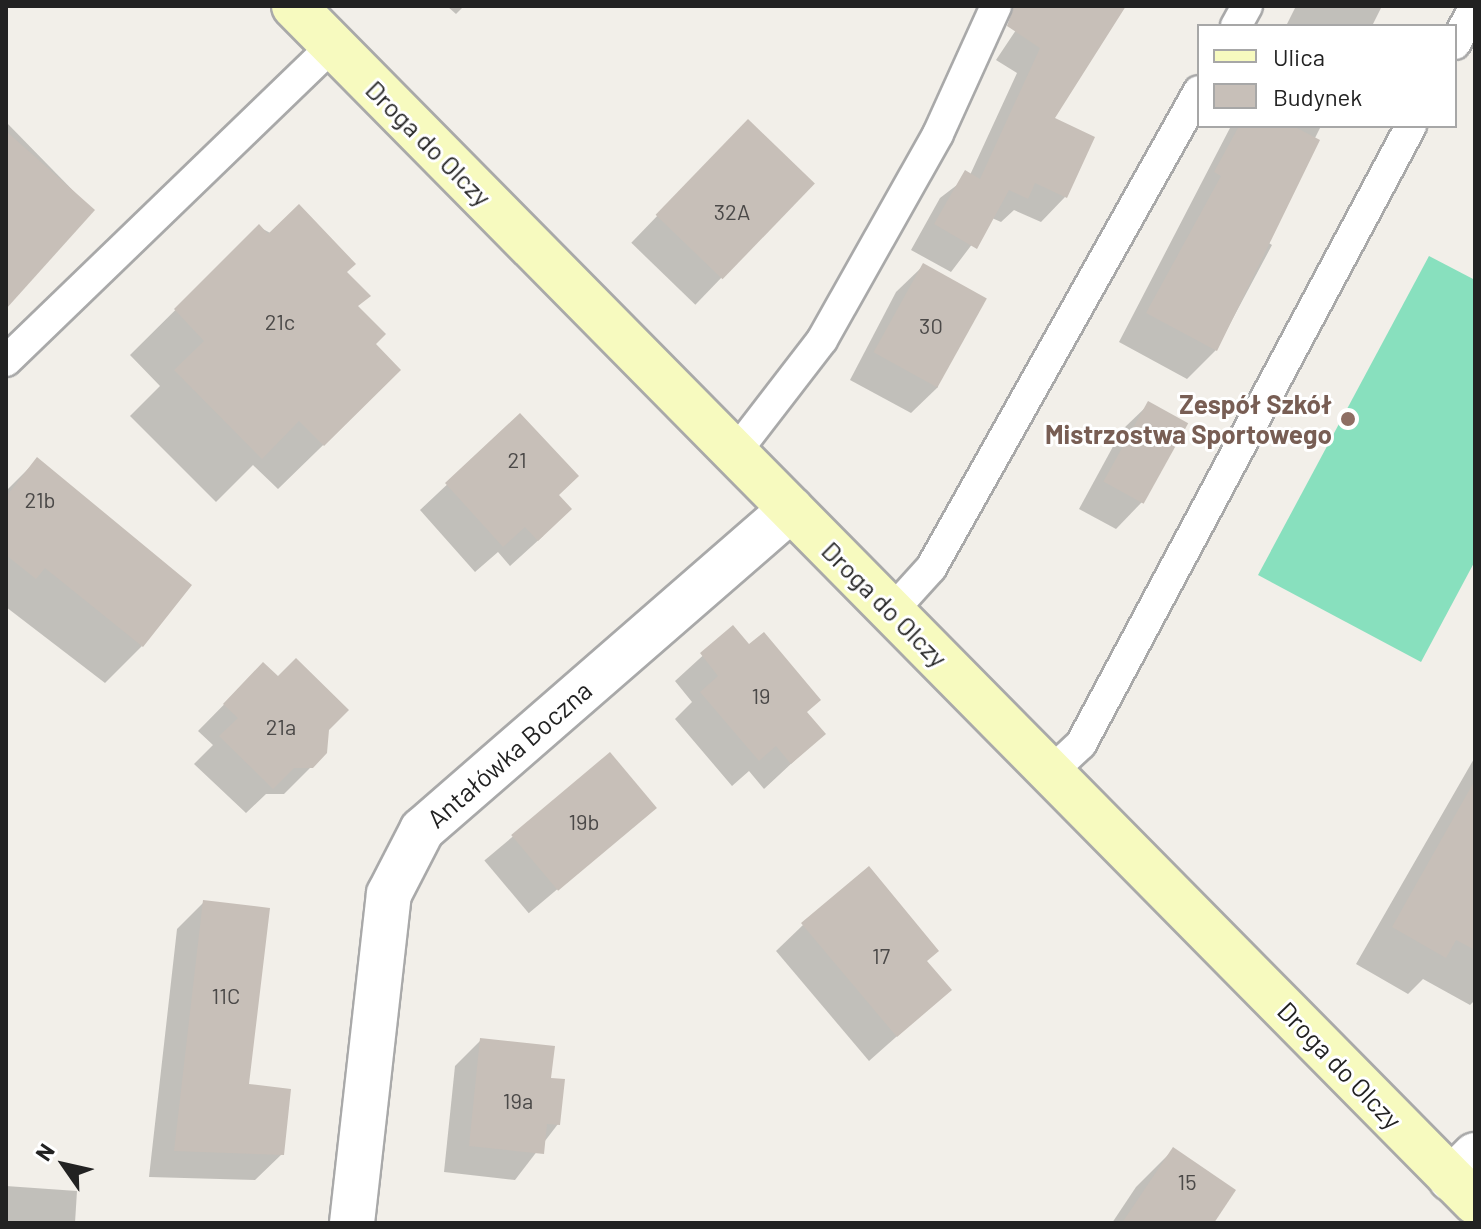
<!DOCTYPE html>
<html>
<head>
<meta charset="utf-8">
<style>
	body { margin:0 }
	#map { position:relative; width:1481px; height:1229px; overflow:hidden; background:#f2efe9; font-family:Barlow,sans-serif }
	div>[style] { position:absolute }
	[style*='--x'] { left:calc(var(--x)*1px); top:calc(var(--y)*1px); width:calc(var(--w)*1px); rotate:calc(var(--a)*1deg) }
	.pitch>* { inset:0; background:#88e0be }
	.shadow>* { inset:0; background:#0003; transform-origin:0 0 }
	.building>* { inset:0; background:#c7bfb8; transform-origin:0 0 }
	.roads { filter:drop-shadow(2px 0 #a9a9a9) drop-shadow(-2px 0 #a9a9a9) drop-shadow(0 2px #a9a9a9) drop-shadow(0 -2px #a9a9a9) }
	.lane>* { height:30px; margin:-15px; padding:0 15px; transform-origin:15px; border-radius:15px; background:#fff }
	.street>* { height:44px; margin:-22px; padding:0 22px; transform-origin:22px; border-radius:22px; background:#fff }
	.secondary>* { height:44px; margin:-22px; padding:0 22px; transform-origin:22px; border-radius:22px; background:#f7fabf }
	.dots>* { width:22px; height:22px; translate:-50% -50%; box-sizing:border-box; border:4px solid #fff; border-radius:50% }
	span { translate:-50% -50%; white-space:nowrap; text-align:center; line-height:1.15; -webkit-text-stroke:6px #fff; paint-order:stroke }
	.number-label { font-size:22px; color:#4b4948 }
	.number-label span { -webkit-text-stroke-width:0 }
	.street-label { font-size:26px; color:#222 }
	.education-label { font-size:26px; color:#785e54; font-weight:700 }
	.right { translate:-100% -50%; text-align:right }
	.frame { position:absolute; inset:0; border:8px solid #222; pointer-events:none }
	.legend { position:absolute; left:1197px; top:24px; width:260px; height:104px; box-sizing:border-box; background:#fff; border:2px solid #a7a7a7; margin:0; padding:10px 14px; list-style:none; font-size:24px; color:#222 }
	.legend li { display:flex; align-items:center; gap:16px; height:40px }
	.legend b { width:40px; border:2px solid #a7a7a7 }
	.north { position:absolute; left:24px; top:1125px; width:80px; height:80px; -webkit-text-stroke:6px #fff; paint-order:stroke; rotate:304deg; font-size:22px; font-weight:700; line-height:32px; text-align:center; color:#222 }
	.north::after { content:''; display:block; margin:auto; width:28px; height:36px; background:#222; clip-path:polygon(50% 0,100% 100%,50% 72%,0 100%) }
</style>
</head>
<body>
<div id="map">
	<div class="pitch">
		<div style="clip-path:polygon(1429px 256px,1475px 280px,1475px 561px,1421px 662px,1258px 575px)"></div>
	</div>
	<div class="shadow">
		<div style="clip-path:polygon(447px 6px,464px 6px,456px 14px)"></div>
		<div style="clip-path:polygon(1032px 6px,1124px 6px,1052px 119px,1065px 197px,1041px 222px,1014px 210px,1001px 222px,992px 218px,951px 272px,911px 250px,940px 198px,970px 175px,1017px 73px,996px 60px)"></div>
		<div style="clip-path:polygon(1296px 6px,1382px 6px,1372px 26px,1286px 26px)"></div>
		<div style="clip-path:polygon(6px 122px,92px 210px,6px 304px)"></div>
		<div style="left:748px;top:122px;width:89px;height:168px;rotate:44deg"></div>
		<div style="clip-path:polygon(1231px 126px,1321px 126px,1264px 240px,1272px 245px,1216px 350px,1187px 379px,1119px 342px)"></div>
		<div style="clip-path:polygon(259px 227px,344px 272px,373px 344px,354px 415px,278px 489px,253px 465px,216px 502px,130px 416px,160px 386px,130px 355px)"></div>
		<div style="clip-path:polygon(923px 266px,938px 387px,911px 413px,850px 380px,896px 292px)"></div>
		<div style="clip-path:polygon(1149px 404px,1142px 502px,1116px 529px,1079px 509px,1122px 430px)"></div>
		<div style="clip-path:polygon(520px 416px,557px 495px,543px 536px,510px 566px,498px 552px,475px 572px,420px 510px)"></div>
		<div style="clip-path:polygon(37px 460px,142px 646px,105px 683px,6px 607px,6px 491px)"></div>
		<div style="clip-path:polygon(733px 628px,823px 734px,764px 789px,749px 771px,732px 786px,675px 719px,692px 702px,675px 681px)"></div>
		<div style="clip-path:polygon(263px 665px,327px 730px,311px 767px,284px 794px,266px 794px,246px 813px,194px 764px,213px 745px,198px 731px)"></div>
		<div style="left:610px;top:755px;width:69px;height:164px;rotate:50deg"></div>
		<div style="clip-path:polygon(1475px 757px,1475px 1000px,1470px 1005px,1423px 979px,1408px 994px,1356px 964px)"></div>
		<div style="clip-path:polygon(204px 902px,246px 1086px,282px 1154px,255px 1180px,149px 1177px,177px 929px)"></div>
		<div style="clip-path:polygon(803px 925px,926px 962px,949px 990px,869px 1061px,776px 951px)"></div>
		<div style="clip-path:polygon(481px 1040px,549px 1080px,558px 1124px,515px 1180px,444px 1172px,455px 1066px)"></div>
		<div style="clip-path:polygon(1173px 1150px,1212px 1223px,1112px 1223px,1136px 1187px)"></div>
		<div style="clip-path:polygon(6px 1186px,77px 1191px,75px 1223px,6px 1223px)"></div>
	</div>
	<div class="building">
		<div style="clip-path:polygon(1014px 6px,1126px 6px,1055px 118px,1095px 137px,1067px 198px,1035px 183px,1028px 199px,1009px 190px,977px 249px,934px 224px,965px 170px,980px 179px,1040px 48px,1007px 26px)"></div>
		<div style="left:748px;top:119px;width:93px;height:133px;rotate:44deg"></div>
		<div style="clip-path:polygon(1239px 126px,1293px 126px,1320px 140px,1217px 351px,1146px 313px,1221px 176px,1214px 172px)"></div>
		<div style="clip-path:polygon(6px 131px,95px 210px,6px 309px)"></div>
		<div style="clip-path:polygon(299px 204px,356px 264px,347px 272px,371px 296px,358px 306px,386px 334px,376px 344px,401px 370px,324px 446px,299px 421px,262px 459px,174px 370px,204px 341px,174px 309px,259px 224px,268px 234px)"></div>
		<div style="left:923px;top:263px;width:73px;height:102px;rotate:29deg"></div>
		<div style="left:1148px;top:401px;width:46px;height:92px;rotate:29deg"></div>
		<div style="clip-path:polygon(520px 413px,579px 476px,559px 495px,572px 509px,538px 541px,525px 527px,503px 547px,445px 483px)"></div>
		<div style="clip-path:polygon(37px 457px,192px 585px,143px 647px,45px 568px,36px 579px,6px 555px,6px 497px)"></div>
		<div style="clip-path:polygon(733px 625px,749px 644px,764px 632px,821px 700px,807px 712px,826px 734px,791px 764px,776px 746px,759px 761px,700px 692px,718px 676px,700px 653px)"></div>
		<div style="clip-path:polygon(296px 658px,349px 710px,329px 730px,327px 753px,313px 768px,294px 768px,273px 789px,219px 736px,238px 718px,223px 704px,263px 662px,278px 676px)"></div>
		<div style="left:610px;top:752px;width:73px;height:129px;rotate:50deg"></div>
		<div style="clip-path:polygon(1475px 780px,1475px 950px,1456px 940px,1446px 958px,1392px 927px)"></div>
		<div style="clip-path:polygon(869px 866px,939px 951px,927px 961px,952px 990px,897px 1037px,801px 923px)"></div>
		<div style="clip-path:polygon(203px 900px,270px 908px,249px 1084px,291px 1089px,284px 1155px,174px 1151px)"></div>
		<div style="clip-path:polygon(480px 1038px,555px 1046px,551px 1078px,565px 1079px,560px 1125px,547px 1124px,544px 1154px,469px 1146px)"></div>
		<div style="clip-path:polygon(1173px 1147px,1236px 1190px,1214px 1223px,1122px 1223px)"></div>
	</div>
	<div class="roads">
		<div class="lane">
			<div style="--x:1236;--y:26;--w:23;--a:-61"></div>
			<div style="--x:1455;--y:44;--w:43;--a:-62.2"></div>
			<div style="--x:6;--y:361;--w:455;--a:-44"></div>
			<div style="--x:735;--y:453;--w:143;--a:-52.4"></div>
			<div style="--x:822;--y:340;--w:236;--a:-60.6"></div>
			<div style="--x:938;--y:134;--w:141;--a:-65.6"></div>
			<div style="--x:892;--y:611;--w:58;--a:-47.8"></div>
			<div style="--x:931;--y:568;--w:547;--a:-60.67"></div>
			<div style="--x:1051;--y:772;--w:41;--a:-43"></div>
			<div style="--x:1081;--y:744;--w:701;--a:-61.9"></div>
		</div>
		<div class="street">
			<div style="--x:1451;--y:1179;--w:34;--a:-45"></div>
			<div style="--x:352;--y:1223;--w:331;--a:-83.6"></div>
			<div style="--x:389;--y:894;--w:72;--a:-62.7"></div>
			<div style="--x:422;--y:830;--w:489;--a:-41"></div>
		</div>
		<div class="secondary">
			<div style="--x:294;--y:6;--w:1681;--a:45.36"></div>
		</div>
	</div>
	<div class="dots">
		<div style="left:1348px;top:419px;background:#8d6e63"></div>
	</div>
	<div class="number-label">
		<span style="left:732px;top:212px">32A</span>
		<span style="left:280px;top:322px">21c</span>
		<span style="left:931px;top:326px">30</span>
		<span style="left:517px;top:460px">21</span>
		<span style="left:40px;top:500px">21b</span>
		<span style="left:761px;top:696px">19</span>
		<span style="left:281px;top:727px">21a</span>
		<span style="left:584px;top:822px">19b</span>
		<span style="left:881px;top:956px">17</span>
		<span style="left:226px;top:996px">11C</span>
		<span style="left:518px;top:1101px">19a</span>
		<span style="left:1187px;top:1182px">15</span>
	</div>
	<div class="street-label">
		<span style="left:429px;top:143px;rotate:45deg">Droga do Olczy</span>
		<span style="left:885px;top:604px;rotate:45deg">Droga do Olczy</span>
		<span style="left:509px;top:754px;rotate:-41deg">Antałówka Boczna</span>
		<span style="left:1340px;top:1065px;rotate:46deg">Droga do Olczy</span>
	</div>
	<div class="education-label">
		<span class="right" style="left:1332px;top:419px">Zespół Szkół<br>Mistrzostwa Sportowego</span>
	</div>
	<div class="frame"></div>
	<ul class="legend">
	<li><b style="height:10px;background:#f7fabf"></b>Ulica</li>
	<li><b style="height:22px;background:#c7bfb8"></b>Budynek</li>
	</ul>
	<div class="north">N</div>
</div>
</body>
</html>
